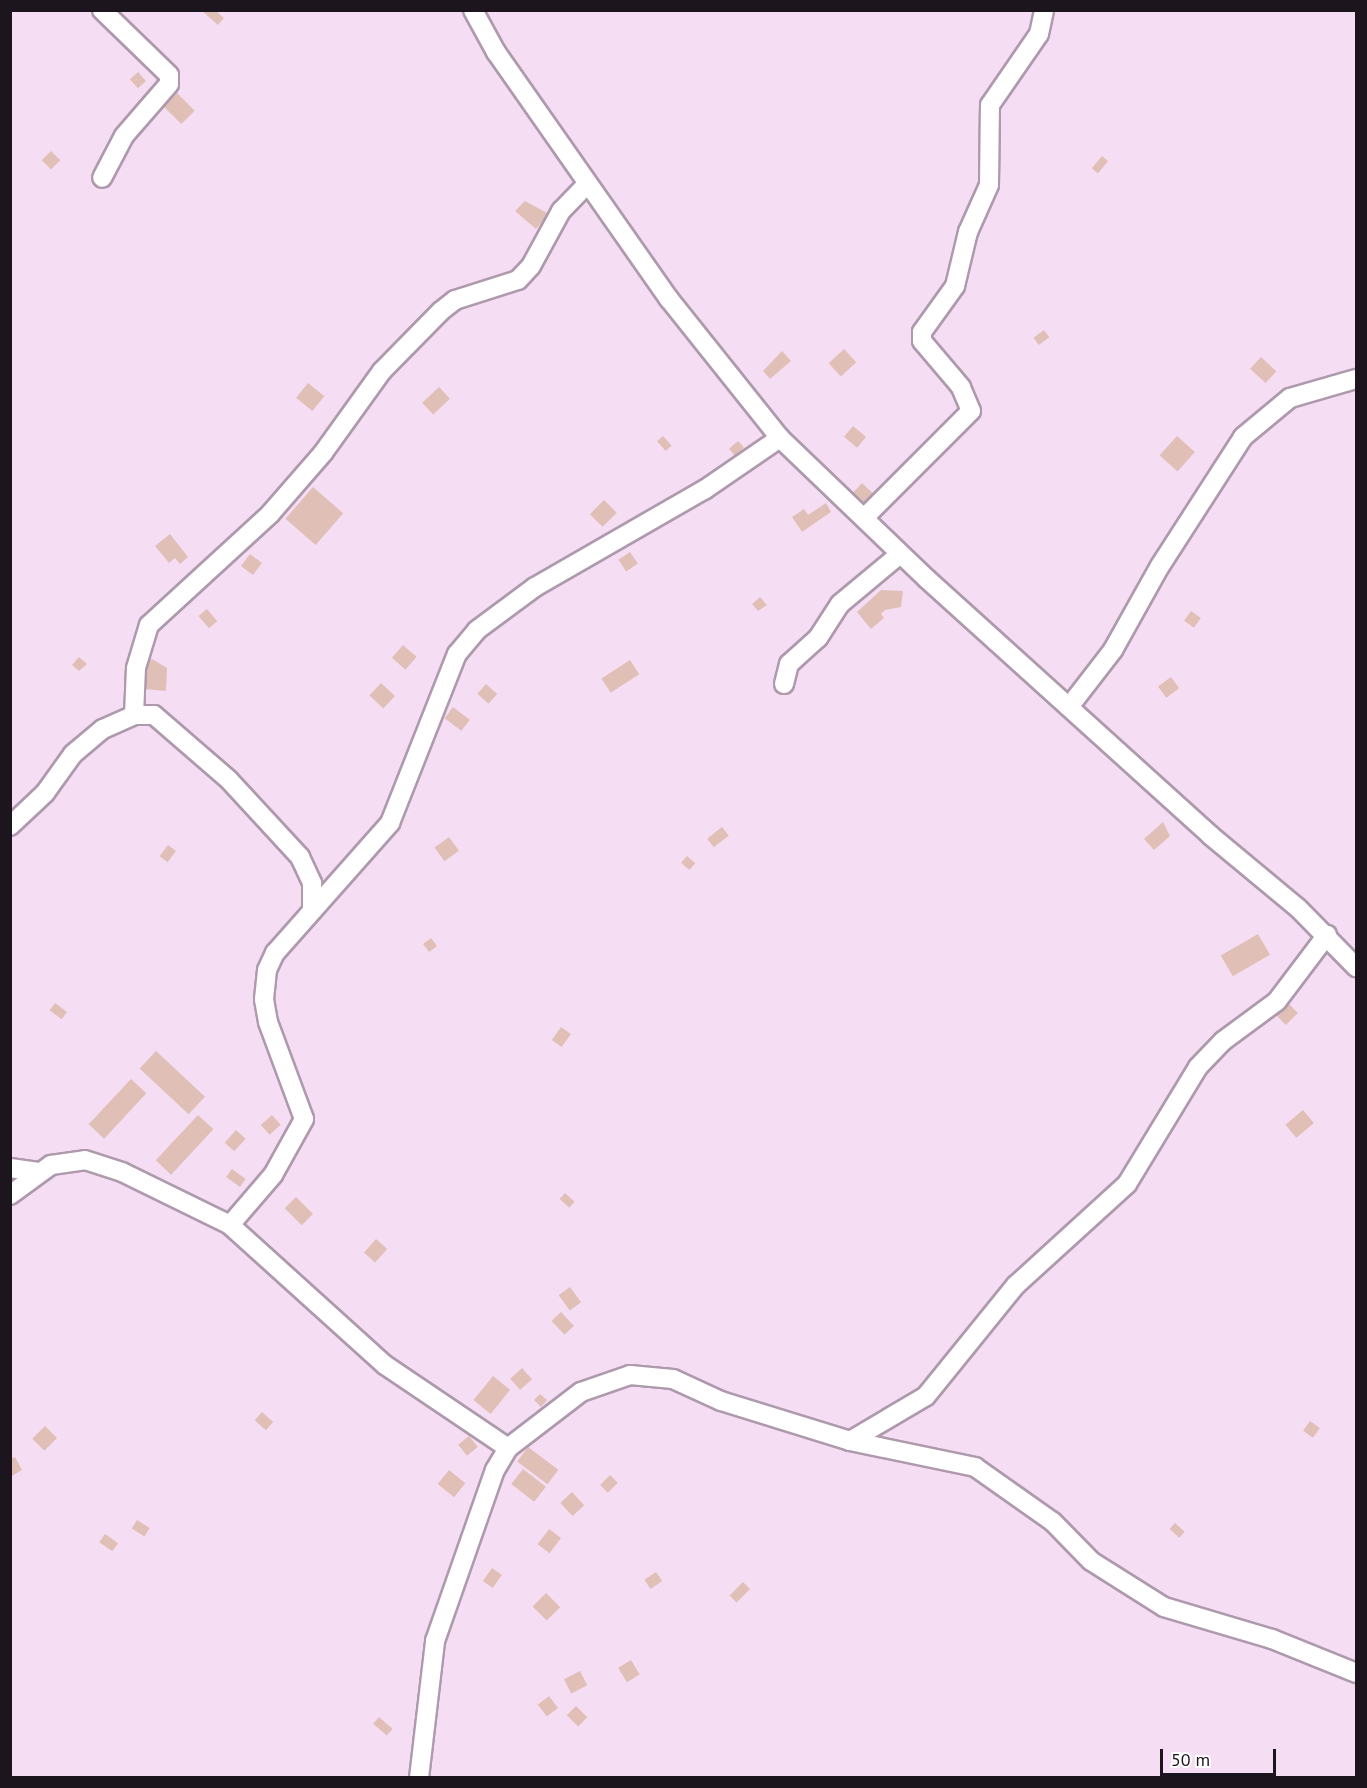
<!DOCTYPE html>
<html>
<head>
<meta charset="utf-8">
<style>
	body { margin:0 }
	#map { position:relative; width:1367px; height:1788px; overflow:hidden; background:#f5ddf3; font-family:"PT Sans",sans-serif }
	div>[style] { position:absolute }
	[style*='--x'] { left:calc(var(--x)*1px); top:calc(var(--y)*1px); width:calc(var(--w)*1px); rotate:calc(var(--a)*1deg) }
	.building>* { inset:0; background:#e0c0b6; transform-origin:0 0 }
	.roads { filter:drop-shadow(2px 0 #ae99ad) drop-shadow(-2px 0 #ae99ad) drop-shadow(0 2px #ae99ad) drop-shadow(0 -2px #ae99ad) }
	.street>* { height:18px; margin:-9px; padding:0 9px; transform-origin:9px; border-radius:9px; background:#fff }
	span { translate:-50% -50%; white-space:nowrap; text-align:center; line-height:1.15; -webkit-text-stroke:4.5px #fff; paint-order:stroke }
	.frame { position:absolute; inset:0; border:12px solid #1d151d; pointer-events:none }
	.scale { position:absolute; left:1160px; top:1749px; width:116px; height:27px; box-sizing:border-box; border:3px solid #1d151d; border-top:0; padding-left:8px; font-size:18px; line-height:21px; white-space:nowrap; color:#1d151d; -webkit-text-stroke:4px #fff; paint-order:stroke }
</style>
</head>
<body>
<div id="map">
	<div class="building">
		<div style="clip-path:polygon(201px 10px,215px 10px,224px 18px,218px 25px)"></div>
		<div style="left:138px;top:72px;width:12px;height:11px;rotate:48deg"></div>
		<div style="left:177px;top:93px;width:25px;height:19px;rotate:45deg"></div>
		<div style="left:51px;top:151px;width:13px;height:13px;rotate:45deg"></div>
		<div style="left:1102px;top:156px;width:8px;height:16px;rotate:40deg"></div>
		<div style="clip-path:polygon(525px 201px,549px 214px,536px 229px,515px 211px)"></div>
		<div style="left:1044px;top:330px;width:9px;height:13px;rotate:54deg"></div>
		<div style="left:844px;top:349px;width:18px;height:21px;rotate:47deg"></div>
		<div style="clip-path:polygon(782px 351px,791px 361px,770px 379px,763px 371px)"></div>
		<div style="left:1261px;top:357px;width:21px;height:16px;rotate:43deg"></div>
		<div style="left:308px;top:383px;width:21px;height:19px;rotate:39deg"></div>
		<div style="left:439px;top:387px;width:16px;height:23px;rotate:47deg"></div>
		<div style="left:853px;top:426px;width:17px;height:14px;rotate:40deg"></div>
		<div style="left:663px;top:436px;width:13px;height:8px;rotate:48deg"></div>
		<div style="left:1177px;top:436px;width:24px;height:26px;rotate:42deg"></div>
		<div style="left:738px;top:441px;width:9px;height:12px;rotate:49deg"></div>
		<div style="left:862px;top:483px;width:19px;height:13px;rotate:43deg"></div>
		<div style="left:313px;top:487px;width:40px;height:42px;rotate:41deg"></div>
		<div style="left:604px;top:500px;width:18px;height:20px;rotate:45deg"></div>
		<div style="clip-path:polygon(826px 503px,831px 512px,802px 532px,792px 517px,804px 509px,808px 515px)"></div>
		<div style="clip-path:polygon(170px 534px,188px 557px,180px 564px,175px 558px,169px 563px,155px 546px)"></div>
		<div style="left:630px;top:552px;width:14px;height:14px;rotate:56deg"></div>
		<div style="left:250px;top:554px;width:15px;height:15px;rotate:37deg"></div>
		<div style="clip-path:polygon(881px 590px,903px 591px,901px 607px,885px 610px,881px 614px,884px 618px,871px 629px,857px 612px)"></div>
		<div style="clip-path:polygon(760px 597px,767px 605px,758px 611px,752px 604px)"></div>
		<div style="left:207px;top:609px;width:16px;height:11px;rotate:50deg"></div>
		<div style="left:1191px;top:611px;width:12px;height:12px;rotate:35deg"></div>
		<div style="left:403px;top:645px;width:18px;height:17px;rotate:41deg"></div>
		<div style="clip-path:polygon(79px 657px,87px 664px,79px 671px,72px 665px)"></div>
		<div style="clip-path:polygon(152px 659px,167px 668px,166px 691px,144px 689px,146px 663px)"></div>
		<div style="left:630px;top:660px;width:17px;height:34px;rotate:57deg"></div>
		<div style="left:1171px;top:677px;width:14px;height:16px;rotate:54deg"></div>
		<div style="left:381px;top:683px;width:19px;height:17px;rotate:43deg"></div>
		<div style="left:486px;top:684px;width:15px;height:13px;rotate:42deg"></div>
		<div style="left:453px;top:707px;width:21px;height:14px;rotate:37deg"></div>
		<div style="clip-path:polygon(1163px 822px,1170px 836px,1154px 850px,1144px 839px)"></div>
		<div style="left:722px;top:827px;width:11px;height:19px;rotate:52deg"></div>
		<div style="left:449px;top:837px;width:17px;height:18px;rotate:54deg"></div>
		<div style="left:168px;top:845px;width:10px;height:14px;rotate:37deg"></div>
		<div style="left:687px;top:856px;width:11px;height:9px;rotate:41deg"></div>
		<div style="left:1258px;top:934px;width:24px;height:43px;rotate:60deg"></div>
		<div style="left:431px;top:938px;width:10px;height:10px;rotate:53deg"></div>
		<div style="left:55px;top:1003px;width:15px;height:9px;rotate:37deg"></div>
		<div style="left:1288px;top:1003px;width:14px;height:17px;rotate:45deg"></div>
		<div style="left:561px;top:1027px;width:12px;height:16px;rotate:35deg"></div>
		<div style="left:156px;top:1051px;width:67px;height:24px;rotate:43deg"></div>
		<div style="left:131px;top:1079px;width:21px;height:62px;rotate:43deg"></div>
		<div style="left:1303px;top:1110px;width:17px;height:23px;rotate:50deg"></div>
		<div style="left:198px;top:1115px;width:21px;height:62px;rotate:43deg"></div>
		<div style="left:272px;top:1115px;width:13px;height:15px;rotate:48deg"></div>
		<div style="left:236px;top:1130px;width:13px;height:17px;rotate:42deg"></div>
		<div style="left:232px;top:1169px;width:17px;height:10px;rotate:36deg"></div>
		<div style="left:565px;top:1193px;width:13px;height:8px;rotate:42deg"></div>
		<div style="left:296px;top:1197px;width:24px;height:16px;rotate:45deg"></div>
		<div style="left:376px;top:1239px;width:15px;height:18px;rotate:42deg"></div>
		<div style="left:570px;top:1287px;width:19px;height:14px;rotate:54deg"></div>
		<div style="left:561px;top:1312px;width:19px;height:13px;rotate:47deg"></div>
		<div style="left:522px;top:1368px;width:15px;height:16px;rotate:48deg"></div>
		<div style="left:493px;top:1376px;width:22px;height:31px;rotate:39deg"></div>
		<div style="clip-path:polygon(540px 1394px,547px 1400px,541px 1407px,534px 1400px)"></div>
		<div style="left:262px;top:1412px;width:15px;height:11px;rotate:42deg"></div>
		<div style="left:1310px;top:1421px;width:12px;height:12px;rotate:35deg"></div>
		<div style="left:45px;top:1426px;width:17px;height:18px;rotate:45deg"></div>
		<div style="left:469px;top:1436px;width:14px;height:14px;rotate:51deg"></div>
		<div style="left:528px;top:1447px;width:38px;height:18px;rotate:37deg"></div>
		<div style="clip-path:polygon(15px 1457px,22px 1470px,10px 1477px,10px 1459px)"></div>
		<div style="left:523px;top:1469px;width:29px;height:19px;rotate:38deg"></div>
		<div style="left:449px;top:1470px;width:21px;height:18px;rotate:39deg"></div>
		<div style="left:610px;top:1475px;width:11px;height:14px;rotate:45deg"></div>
		<div style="left:572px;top:1492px;width:18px;height:16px;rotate:47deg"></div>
		<div style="left:137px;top:1520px;width:15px;height:10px;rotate:32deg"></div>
		<div style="left:1175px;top:1523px;width:13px;height:8px;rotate:42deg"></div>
		<div style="left:549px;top:1529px;width:15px;height:19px;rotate:37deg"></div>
		<div style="left:105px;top:1534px;width:16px;height:10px;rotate:35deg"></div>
		<div style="left:492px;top:1568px;width:12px;height:16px;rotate:35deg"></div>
		<div style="left:656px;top:1572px;width:11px;height:14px;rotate:56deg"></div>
		<div style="left:743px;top:1582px;width:10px;height:19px;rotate:45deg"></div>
		<div style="left:546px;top:1593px;width:20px;height:19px;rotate:45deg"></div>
		<div style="left:631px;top:1660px;width:17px;height:15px;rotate:59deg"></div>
		<div style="left:580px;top:1671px;width:16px;height:18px;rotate:63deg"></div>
		<div style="left:549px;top:1696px;width:15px;height:14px;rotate:53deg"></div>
		<div style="left:576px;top:1706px;width:16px;height:13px;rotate:45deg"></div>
		<div style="left:379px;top:1717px;width:18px;height:9px;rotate:41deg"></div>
	</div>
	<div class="roads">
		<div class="street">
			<div style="--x:102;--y:10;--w:93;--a:44.1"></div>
			<div style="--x:169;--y:75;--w:9;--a:90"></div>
			<div style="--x:169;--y:84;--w:69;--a:130.9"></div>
			<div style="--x:124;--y:136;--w:47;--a:117.6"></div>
			<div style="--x:473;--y:10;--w:48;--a:61.3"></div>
			<div style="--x:496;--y:52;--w:302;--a:55"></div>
			<div style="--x:669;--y:299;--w:178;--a:51.4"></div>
			<div style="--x:780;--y:438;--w:204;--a:43.8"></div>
			<div style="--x:927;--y:579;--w:382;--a:42.1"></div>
			<div style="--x:1210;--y:835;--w:114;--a:39.7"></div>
			<div style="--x:1298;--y:908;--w:83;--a:45.5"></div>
			<div style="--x:864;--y:518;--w:151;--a:-45"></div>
			<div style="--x:971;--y:411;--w:26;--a:-113"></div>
			<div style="--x:961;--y:387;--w:60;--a:-130.3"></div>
			<div style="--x:922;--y:341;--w:9;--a:-90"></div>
			<div style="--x:922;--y:332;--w:57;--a:-54.3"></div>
			<div style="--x:955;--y:286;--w:56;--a:-76.5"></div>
			<div style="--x:968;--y:232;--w:51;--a:-65.9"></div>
			<div style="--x:989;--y:185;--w:80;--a:-89.3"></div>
			<div style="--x:990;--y:105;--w:86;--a:-55.4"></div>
			<div style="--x:1039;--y:34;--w:25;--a:-78"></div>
			<div style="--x:784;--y:684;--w:21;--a:-76"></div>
			<div style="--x:789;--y:664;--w:39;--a:-42"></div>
			<div style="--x:818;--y:638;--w:40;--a:-57.1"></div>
			<div style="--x:840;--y:604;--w:78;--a:-39.8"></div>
			<div style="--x:1069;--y:707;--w:72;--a:-52.3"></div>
			<div style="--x:1113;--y:650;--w:96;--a:-60.8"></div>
			<div style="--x:1160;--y:566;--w:153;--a:-57.2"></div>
			<div style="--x:1243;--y:437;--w:61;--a:-39.7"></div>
			<div style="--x:1290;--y:398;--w:69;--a:-16.1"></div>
			<div style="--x:134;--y:715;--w:47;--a:-87.6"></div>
			<div style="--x:136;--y:668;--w:45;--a:-73.2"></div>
			<div style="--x:149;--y:625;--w:164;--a:-42.5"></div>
			<div style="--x:270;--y:514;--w:81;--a:-49"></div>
			<div style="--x:323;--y:453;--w:101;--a:-54.3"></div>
			<div style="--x:382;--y:371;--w:84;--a:-45.5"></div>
			<div style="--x:441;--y:311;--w:18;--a:-38"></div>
			<div style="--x:455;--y:300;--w:66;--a:-17.6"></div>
			<div style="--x:518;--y:280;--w:19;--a:-47"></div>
			<div style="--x:531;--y:266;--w:63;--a:-61.4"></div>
			<div style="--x:561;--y:211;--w:37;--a:-46"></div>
			<div style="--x:10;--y:826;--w:48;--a:-43.3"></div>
			<div style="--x:45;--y:793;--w:48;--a:-54.3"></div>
			<div style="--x:73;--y:754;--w:39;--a:-40"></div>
			<div style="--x:103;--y:729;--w:34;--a:-24"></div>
			<div style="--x:134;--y:715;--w:20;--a:0"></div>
			<div style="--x:154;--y:715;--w:99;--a:40.9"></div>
			<div style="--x:229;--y:780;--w:105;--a:47.3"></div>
			<div style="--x:300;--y:857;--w:29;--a:65"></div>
			<div style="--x:312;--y:883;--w:26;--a:90"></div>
			<div style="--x:10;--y:1168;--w:27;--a:8"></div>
			<div style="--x:10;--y:1195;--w:51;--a:-36.2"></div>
			<div style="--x:51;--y:1165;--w:34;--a:-8"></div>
			<div style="--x:85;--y:1160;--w:39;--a:18"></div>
			<div style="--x:122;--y:1172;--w:120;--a:26.1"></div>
			<div style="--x:230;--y:1225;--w:209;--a:42.1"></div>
			<div style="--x:385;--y:1365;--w:148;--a:34"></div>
			<div style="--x:508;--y:1448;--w:92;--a:-37.5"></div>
			<div style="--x:581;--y:1392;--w:52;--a:-19.1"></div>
			<div style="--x:630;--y:1375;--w:43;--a:5.3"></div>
			<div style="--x:673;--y:1379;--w:53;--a:24.6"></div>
			<div style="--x:721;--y:1401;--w:135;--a:17.2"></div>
			<div style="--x:850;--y:1441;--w:88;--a:-30.6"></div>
			<div style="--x:926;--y:1396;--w:143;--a:-51"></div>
			<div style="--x:1016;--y:1285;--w:150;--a:-42.3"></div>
			<div style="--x:1127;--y:1184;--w:137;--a:-58.7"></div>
			<div style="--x:1198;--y:1067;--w:36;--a:-46"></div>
			<div style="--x:1223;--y:1041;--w:67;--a:-36.5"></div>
			<div style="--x:1277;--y:1001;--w:83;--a:-52.9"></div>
			<div style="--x:230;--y:1225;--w:66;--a:-49.3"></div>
			<div style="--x:273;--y:1175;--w:64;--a:-61"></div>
			<div style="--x:304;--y:1119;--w:103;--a:-110.4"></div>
			<div style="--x:268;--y:1022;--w:23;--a:-100"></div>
			<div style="--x:264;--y:999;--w:29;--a:-84"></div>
			<div style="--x:267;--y:970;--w:19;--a:-65"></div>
			<div style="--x:275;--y:953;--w:174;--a:-48.5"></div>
			<div style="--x:390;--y:823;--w:182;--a:-68.4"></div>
			<div style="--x:457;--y:654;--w:31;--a:-50"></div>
			<div style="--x:477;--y:630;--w:72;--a:-36.6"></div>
			<div style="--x:535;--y:587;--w:195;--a:-29.9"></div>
			<div style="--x:704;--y:490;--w:92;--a:-34.4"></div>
			<div style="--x:850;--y:1441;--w:128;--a:11.7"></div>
			<div style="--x:975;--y:1467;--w:95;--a:35.2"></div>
			<div style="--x:1053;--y:1522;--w:54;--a:45.7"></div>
			<div style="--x:1091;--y:1561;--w:86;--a:32.2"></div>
			<div style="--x:1164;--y:1607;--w:113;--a:16.5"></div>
			<div style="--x:1272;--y:1639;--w:91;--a:22"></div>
			<div style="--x:419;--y:1778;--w:138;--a:-83.3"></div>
			<div style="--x:435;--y:1641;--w:181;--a:-70.7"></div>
			<div style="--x:495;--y:1470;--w:26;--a:-59"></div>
		</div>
	</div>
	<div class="frame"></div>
	<div class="scale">50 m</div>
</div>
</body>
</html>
